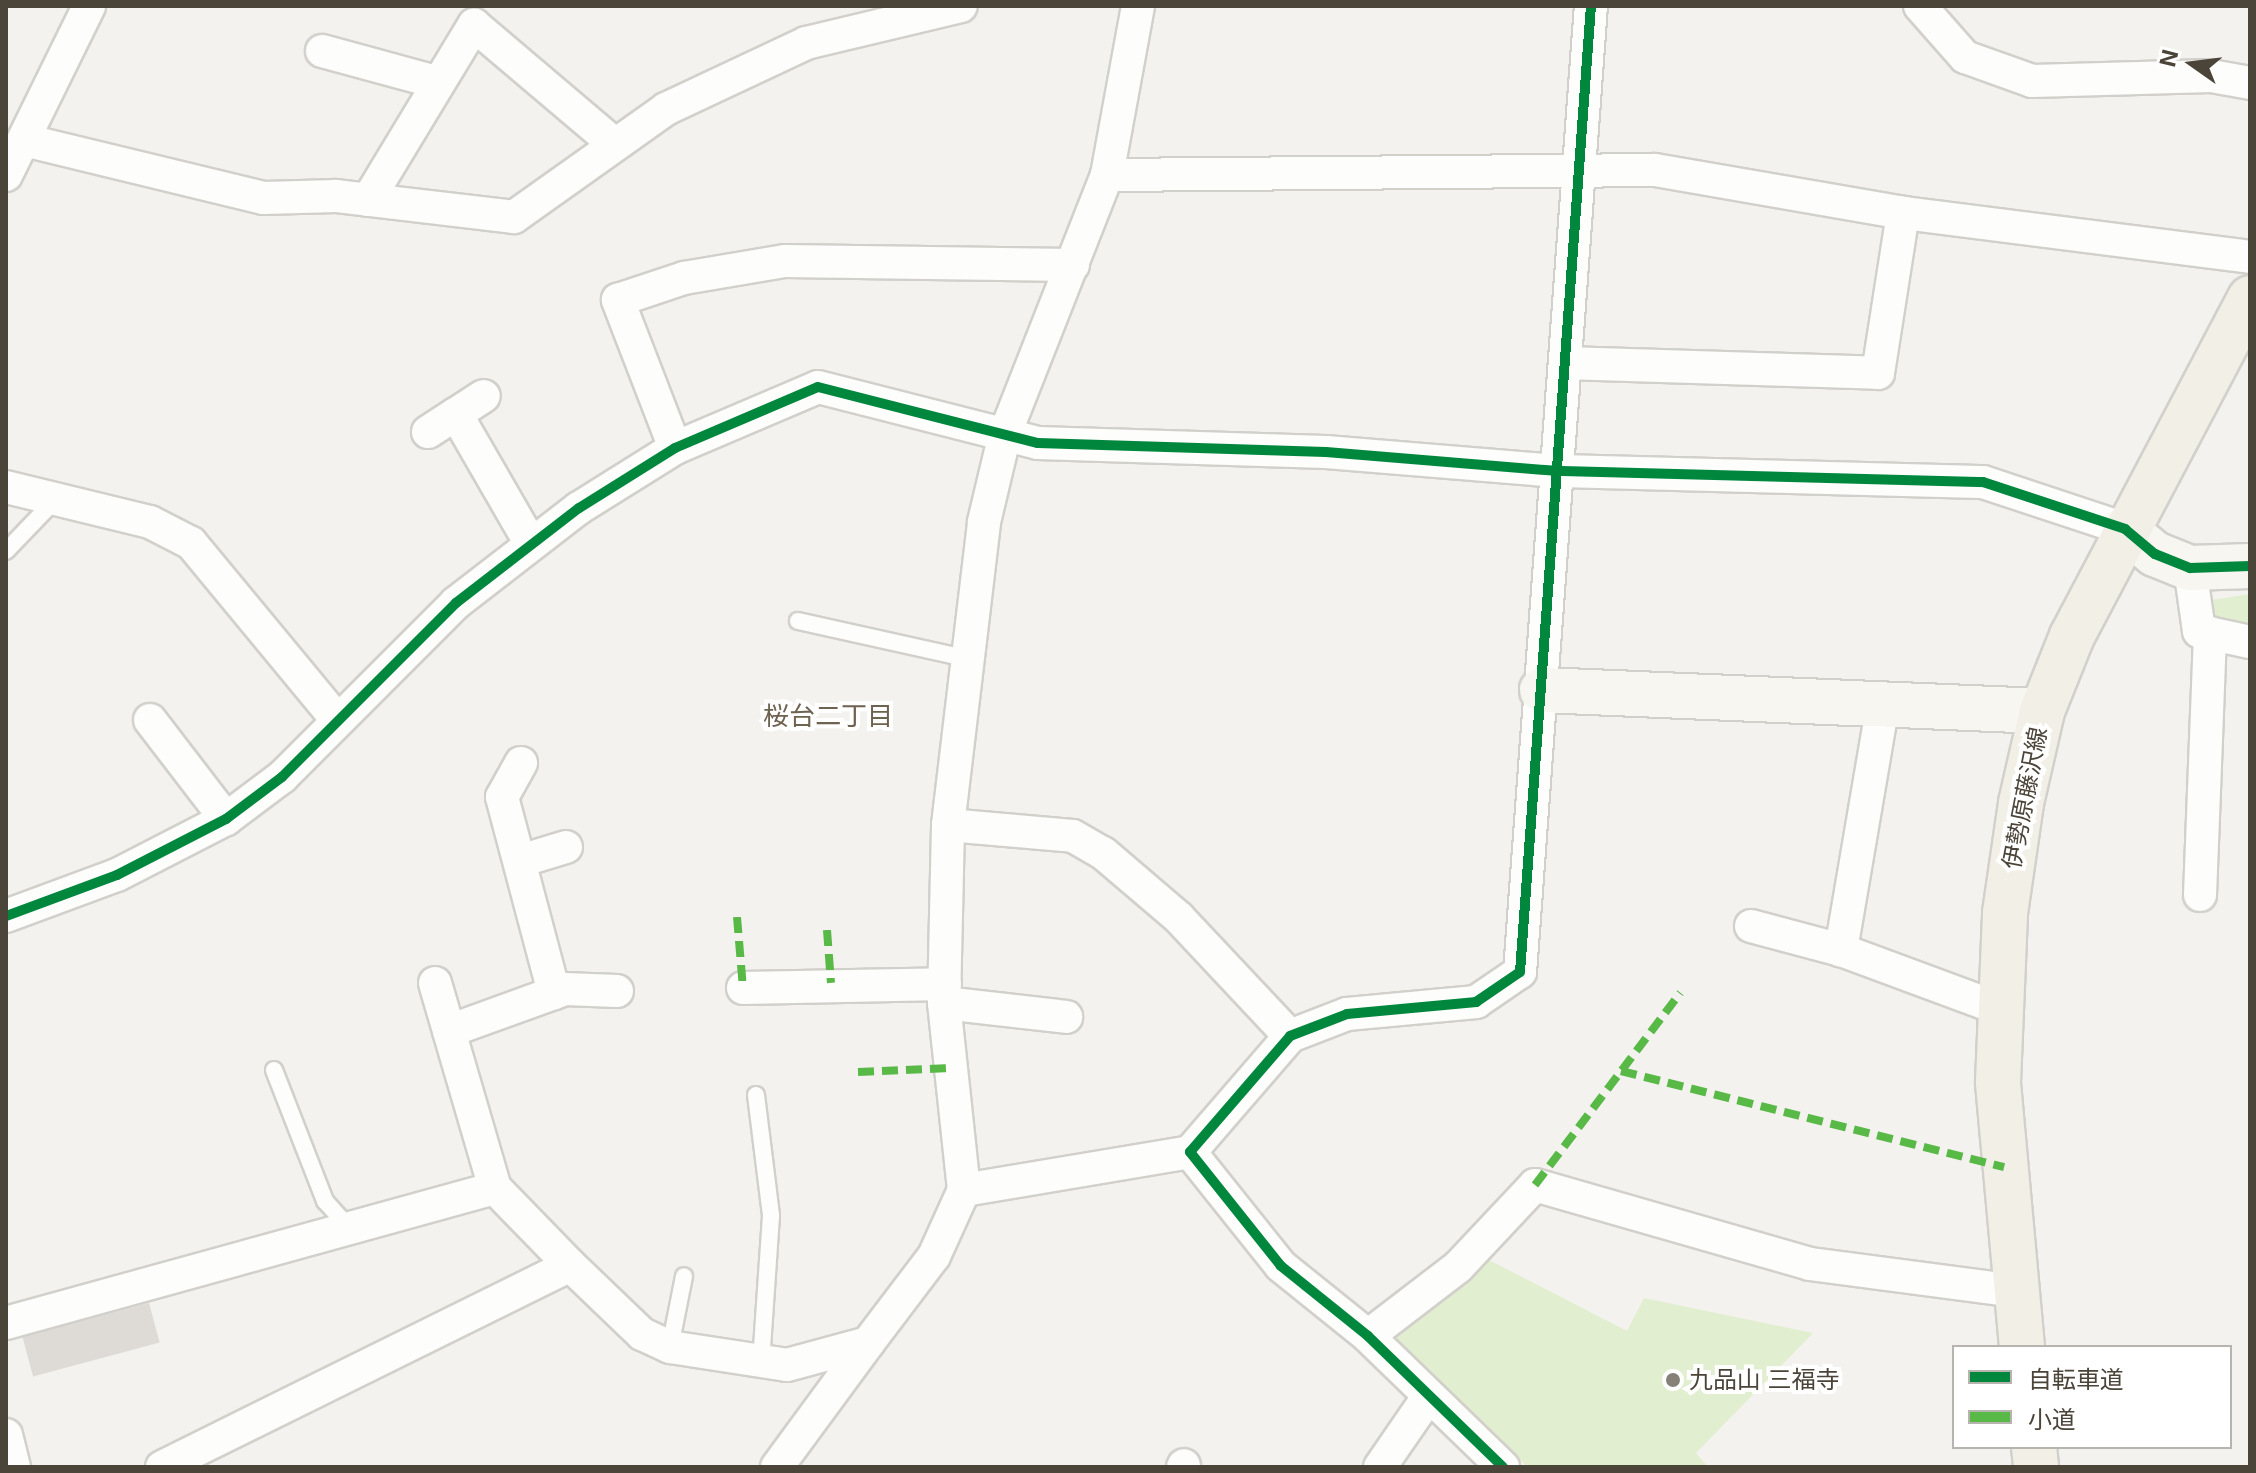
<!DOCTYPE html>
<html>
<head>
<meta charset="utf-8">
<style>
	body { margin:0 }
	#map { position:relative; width:2256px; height:1473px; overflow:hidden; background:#f4f2ee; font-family:Inter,"Noto Sans JP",sans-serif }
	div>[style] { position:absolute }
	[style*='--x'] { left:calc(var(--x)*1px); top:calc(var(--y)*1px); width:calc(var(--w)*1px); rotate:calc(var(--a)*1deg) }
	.green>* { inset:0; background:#e1eecf }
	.building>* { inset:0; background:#dedbd6; transform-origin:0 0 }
	.roads { filter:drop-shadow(2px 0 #d2d0cb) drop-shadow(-2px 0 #d2d0cb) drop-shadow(0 2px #d2d0cb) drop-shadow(0 -2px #d2d0cb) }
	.lane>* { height:16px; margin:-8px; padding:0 8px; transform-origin:8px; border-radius:8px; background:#fdfdfc }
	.street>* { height:32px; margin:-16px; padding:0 16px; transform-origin:16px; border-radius:16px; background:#fdfdfc }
	.secondary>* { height:44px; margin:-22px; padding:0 22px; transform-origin:22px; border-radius:22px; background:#f7f6f1 }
	.primary>* { height:44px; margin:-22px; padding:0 22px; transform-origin:22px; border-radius:22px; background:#f2efe6 }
	.quiet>* { height:8px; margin-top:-4px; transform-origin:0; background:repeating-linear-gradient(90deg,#58b947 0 16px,transparent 0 24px) }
	.cycleway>* { height:10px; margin:-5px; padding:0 5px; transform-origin:5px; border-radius:5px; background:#00873e }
	.dots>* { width:22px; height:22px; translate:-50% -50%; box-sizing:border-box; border:4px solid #fff; border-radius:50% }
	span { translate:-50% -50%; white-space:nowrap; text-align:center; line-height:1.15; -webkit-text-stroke:8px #fff; paint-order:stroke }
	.street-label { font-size:24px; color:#4b4439 }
	.poi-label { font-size:24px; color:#4b4439 }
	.left { translate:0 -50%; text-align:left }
	.neighbourhood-label { font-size:26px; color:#6e6250 }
	.frame { position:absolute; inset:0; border:8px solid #4b4439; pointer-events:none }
	.legend { position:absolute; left:1952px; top:1345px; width:280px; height:104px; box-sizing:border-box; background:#fff; border:2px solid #b7b4b0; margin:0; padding:10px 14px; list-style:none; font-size:24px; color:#4b4439 }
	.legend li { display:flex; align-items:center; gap:16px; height:40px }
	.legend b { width:40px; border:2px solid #b7b4b0 }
	.north { position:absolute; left:2152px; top:24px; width:80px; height:80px; -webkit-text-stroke:6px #fff; paint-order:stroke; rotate:284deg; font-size:22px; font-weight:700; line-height:32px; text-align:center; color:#4b4439 }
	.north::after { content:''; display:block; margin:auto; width:28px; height:36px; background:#4b4439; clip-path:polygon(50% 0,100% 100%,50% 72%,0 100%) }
</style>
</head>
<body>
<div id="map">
	<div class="green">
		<div style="clip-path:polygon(2250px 594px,2250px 629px,2211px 621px,2205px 601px)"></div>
		<div style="clip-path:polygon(1485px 1258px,1627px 1331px,1644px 1298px,1813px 1333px,1696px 1453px,1708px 1467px,1527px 1467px,1396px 1349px,1397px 1332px,1463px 1285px)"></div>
	</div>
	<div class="building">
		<div style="left:149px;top:1303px;width:41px;height:131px;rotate:75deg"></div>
	</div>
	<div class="roads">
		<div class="lane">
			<div style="--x:6;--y:551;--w:68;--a:-46.2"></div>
			<div style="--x:798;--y:621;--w:171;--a:12.5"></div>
			<div style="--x:274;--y:1070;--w:141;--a:68.7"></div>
			<div style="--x:325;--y:1201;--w:36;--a:48"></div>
			<div style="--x:756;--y:1095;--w:122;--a:82.9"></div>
			<div style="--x:771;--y:1216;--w:148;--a:93.9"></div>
			<div style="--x:670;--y:1347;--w:72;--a:-78.8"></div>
		</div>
		<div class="street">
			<div style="--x:1920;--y:6;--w:68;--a:48.6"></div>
			<div style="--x:1965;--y:57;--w:71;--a:19.7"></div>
			<div style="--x:2032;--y:81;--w:179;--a:-1.6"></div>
			<div style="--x:2211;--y:76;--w:40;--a:10"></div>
			<div style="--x:322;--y:51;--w:118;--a:15.2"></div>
			<div style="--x:24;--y:140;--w:247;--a:13.6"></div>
			<div style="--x:264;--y:198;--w:72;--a:-1.6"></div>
			<div style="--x:336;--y:196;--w:179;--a:6.7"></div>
			<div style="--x:514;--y:217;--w:186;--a:-35.4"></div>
			<div style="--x:666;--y:109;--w:155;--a:-25.2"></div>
			<div style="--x:806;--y:43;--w:159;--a:-13.4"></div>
			<div style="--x:6;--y:175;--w:188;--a:-63.8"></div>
			<div style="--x:1107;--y:175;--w:548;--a:-0.52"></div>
			<div style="--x:1655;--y:170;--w:252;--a:9.8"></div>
			<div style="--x:1903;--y:213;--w:350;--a:7.2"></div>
			<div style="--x:368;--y:200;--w:205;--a:-58.8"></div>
			<div style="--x:474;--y:25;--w:180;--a:40.3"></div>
			<div style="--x:1565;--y:363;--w:313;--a:1.8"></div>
			<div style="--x:1878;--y:373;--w:162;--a:-81.1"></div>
			<div style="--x:456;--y:414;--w:33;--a:-33"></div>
			<div style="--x:428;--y:432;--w:33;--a:-33"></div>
			<div style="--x:456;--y:414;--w:150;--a:60"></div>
			<div style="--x:675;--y:448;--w:159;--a:-111.1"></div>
			<div style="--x:618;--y:300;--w:70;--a:-18.4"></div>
			<div style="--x:684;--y:278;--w:102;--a:-9.6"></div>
			<div style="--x:785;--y:261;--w:288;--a:0.8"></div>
			<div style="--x:6;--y:487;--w:148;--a:13.7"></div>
			<div style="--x:150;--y:522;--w:46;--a:27.1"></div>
			<div style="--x:191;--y:543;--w:227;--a:50.4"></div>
			<div style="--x:2190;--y:568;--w:64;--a:81.9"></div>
			<div style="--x:2199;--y:631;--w:52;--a:12.2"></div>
			<div style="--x:1883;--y:704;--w:250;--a:99.7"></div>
			<div style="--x:1841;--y:950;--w:167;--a:20.3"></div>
			<div style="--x:150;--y:720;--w:125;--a:52.5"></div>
			<div style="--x:521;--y:763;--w:39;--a:119"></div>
			<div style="--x:502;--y:797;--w:203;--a:75.1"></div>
			<div style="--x:948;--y:825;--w:125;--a:5"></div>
			<div style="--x:1073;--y:836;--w:34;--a:30"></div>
			<div style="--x:1103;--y:853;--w:100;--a:40.5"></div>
			<div style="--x:1179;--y:918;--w:162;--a:46.8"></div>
			<div style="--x:520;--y:861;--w:48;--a:-16.9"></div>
			<div style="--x:2200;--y:895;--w:262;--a:-87.8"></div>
			<div style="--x:6;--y:916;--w:118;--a:-20.3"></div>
			<div style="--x:117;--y:875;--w:123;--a:-27.2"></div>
			<div style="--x:226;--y:819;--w:70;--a:-36.9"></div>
			<div style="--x:282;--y:777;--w:246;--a:-45"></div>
			<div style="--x:456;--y:603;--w:155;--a:-37.7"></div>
			<div style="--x:579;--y:508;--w:113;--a:-32"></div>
			<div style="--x:675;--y:448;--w:155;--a:-23.1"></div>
			<div style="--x:818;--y:387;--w:227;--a:14.3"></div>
			<div style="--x:1038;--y:443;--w:288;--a:1.8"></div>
			<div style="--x:1326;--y:452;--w:233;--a:4.7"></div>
			<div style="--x:1558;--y:471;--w:425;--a:1.5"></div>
			<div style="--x:1983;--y:482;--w:150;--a:18.3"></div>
			<div style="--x:1751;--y:926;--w:93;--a:14.9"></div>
			<div style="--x:435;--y:983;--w:214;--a:73.7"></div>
			<div style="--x:495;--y:1188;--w:107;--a:45.8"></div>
			<div style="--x:743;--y:988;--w:202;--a:-1.1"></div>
			<div style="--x:944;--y:1003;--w:123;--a:6.5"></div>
			<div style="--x:449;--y:1031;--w:123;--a:-19.9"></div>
			<div style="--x:565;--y:989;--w:52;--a:2.2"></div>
			<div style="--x:964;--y:1190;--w:188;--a:-96.1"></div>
			<div style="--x:944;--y:1003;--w:178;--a:-88.7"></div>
			<div style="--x:948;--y:825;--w:305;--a:-83.2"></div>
			<div style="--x:984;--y:522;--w:90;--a:-76.6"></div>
			<div style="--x:1005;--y:434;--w:278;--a:-68.5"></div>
			<div style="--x:1107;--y:175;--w:172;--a:-79.6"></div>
			<div style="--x:6;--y:1323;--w:507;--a:-15.43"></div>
			<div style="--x:1368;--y:1336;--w:113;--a:-37.5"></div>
			<div style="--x:1458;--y:1267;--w:112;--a:-46.8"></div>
			<div style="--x:1535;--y:1185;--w:286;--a:16"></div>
			<div style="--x:1810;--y:1264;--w:208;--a:7.5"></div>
			<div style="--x:6;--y:1435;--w:33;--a:76"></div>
			<div style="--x:162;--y:1467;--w:455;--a:-26.3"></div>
			<div style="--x:570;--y:1265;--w:100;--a:43.8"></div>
			<div style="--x:642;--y:1334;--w:31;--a:25"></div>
			<div style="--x:670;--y:1347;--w:118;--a:8.7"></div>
			<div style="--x:787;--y:1365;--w:84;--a:-15.2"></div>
			<div style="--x:868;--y:1343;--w:109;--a:-52.8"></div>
			<div style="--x:934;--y:1256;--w:72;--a:-65.6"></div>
			<div style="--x:964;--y:1190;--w:229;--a:-9.5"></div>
			<div style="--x:777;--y:1467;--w:154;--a:-53.7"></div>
			<div style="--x:1183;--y:1467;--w:2;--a:-63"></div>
			<div style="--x:1380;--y:1467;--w:86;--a:-55.4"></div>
			<div style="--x:1503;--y:1467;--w:188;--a:-135.9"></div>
			<div style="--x:1368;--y:1336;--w:112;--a:-141.2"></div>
			<div style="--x:1281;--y:1266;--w:146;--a:-128.6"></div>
			<div style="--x:1190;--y:1152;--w:153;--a:-49.2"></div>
			<div style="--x:1290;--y:1036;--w:61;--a:-21.1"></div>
			<div style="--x:1347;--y:1014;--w:130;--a:-5.3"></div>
			<div style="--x:1476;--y:1002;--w:53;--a:-34.3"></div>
			<div style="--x:1520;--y:972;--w:969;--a:-85.8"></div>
		</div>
		<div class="secondary">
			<div style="--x:2125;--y:529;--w:39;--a:40"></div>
			<div style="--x:2155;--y:554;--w:38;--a:22"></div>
			<div style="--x:2190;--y:568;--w:60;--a:-1.9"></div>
			<div style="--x:1542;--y:690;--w:500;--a:2.41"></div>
		</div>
		<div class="primary">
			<div style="--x:2022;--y:1347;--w:266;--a:-95.2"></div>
			<div style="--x:1998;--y:1082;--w:169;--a:-87.6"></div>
			<div style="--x:2005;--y:913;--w:111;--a:-81.7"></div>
			<div style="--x:2021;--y:803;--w:94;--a:-77.1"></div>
			<div style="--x:2042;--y:711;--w:81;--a:-68.2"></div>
			<div style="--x:2072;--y:636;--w:382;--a:-62.2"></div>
			<div style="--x:2034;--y:1447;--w:20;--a:84"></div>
		</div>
	</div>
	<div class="quiet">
		<div style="--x:737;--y:917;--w:71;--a:85.2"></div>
		<div style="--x:827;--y:930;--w:53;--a:85.7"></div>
		<div style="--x:1621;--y:1071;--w:395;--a:14.1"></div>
		<div style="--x:858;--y:1072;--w:93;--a:-2.5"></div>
		<div style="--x:1535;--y:1185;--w:241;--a:-52.9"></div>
	</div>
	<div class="cycleway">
		<div style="--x:6;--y:916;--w:118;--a:-20.3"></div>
		<div style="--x:117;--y:875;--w:123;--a:-27.2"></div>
		<div style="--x:226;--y:819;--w:70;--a:-36.9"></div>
		<div style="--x:282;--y:777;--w:246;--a:-45"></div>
		<div style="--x:456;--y:603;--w:155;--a:-37.7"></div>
		<div style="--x:579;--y:508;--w:113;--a:-32"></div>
		<div style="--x:675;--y:448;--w:155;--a:-23.1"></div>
		<div style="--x:818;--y:387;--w:227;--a:14.3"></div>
		<div style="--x:1038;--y:443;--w:288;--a:1.8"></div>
		<div style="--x:1326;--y:452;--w:233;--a:4.7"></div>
		<div style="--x:1558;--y:471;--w:425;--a:1.5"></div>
		<div style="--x:1983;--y:482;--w:150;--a:18.3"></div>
		<div style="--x:2125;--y:529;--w:39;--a:40"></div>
		<div style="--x:2155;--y:554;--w:38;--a:22"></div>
		<div style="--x:2190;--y:568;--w:60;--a:-1.9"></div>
		<div style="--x:1503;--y:1467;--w:188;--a:-135.9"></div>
		<div style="--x:1368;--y:1336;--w:112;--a:-141.2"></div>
		<div style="--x:1281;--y:1266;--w:146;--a:-128.6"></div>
		<div style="--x:1190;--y:1152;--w:153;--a:-49.2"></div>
		<div style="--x:1290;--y:1036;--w:61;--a:-21.1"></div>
		<div style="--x:1347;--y:1014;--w:130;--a:-5.3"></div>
		<div style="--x:1476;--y:1002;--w:53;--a:-34.3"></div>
		<div style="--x:1520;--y:972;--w:969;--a:-85.8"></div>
	</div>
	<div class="dots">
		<div style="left:1673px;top:1380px;background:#868178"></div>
	</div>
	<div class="street-label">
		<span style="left:2025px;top:798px;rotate:-79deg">伊勢原藤沢線</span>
	</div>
	<div class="poi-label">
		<span class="left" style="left:1689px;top:1380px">九品山 三福寺</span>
	</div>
	<div class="neighbourhood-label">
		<span style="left:828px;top:716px">桜台二丁目</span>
	</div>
	<div class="frame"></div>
	<ul class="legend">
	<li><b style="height:10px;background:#00873e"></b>自転車道</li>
	<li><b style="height:10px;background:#58b947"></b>小道</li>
	</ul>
	<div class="north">N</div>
</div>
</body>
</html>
